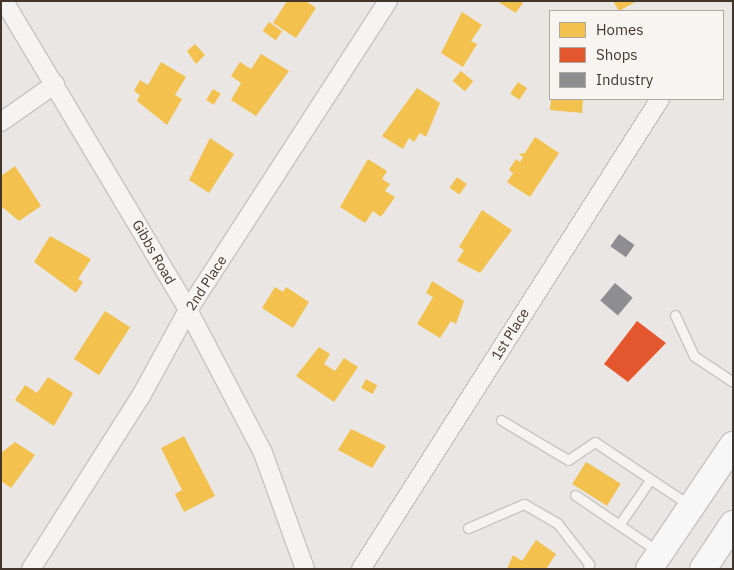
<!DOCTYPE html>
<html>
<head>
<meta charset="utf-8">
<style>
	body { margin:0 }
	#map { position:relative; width:734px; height:570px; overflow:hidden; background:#e9e6e4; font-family:"IBM Plex Sans",sans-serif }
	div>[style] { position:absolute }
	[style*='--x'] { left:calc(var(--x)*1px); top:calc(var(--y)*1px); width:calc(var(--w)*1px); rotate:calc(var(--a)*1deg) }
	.homes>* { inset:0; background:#f2c14e; transform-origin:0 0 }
	.shops>* { inset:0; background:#e4572e }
	.industry>* { inset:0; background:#8d8d92; transform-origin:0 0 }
	.roads { filter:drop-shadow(1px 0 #c7c4c2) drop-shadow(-1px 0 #c7c4c2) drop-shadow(0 1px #c7c4c2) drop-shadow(0 -1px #c7c4c2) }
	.lane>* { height:9px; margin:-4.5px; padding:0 4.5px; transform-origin:4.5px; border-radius:4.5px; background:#f5f4f3 }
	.street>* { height:18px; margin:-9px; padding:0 9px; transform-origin:9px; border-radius:9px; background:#f5f4f3 }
	.secondary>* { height:26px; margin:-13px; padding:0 13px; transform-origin:13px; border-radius:13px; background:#f7f7f7 }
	span { translate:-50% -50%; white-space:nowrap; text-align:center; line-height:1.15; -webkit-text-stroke:5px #f7f4f2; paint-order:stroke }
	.street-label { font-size:14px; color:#41352c }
	.frame { position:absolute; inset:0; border:2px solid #41352c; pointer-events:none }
	.legend { position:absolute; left:549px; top:10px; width:175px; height:90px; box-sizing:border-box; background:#f7f4f2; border:1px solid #aea8a3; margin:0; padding:6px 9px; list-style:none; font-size:15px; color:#41352c }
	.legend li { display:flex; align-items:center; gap:10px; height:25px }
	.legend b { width:25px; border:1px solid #aea8a3 }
</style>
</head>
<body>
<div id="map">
	<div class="homes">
		<div style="clip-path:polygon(287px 1px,306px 1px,316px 8px,296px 38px,273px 23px)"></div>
		<div style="clip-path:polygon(497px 1px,524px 1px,516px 13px)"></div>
		<div style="clip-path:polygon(613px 1px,637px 1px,619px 11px)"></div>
		<div style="clip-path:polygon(462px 12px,482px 25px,471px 41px,477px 44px,463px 67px,441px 53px)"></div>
		<div style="left:269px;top:22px;width:16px;height:11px;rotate:35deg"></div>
		<div style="clip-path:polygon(195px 44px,205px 55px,196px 64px,187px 51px)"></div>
		<div style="clip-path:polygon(261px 54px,289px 71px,256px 116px,231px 100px,241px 83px,231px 76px,240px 62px,251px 69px)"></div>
		<div style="clip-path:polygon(161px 62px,186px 77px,175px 95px,182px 99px,167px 125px,137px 101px,140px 95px,134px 91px,140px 80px,148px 85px)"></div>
		<div style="left:461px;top:71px;width:16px;height:13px;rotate:40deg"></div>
		<div style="left:518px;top:82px;width:11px;height:14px;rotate:34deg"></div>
		<div style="clip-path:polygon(417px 88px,440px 103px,426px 137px,420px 133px,414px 142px,409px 138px,403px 149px,382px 136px)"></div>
		<div style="left:213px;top:89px;width:9px;height:13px;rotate:32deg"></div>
		<div style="clip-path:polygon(551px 99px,583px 99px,582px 113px,550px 110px)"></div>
		<div style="clip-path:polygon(535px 137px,559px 153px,530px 197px,507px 182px,513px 173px,509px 170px,516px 159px,520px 162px,523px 157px,519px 154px,525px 153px)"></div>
		<div style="clip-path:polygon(210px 138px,234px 154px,209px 193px,189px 180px)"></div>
		<div style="clip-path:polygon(368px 159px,387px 171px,382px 179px,390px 184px,385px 191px,395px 197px,381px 217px,373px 211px,365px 223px,340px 207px)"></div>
		<div style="clip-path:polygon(15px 166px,41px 206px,19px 221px,1px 206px,1px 176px)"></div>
		<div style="left:457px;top:177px;width:12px;height:13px;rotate:35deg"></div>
		<div style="clip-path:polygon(482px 210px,512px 230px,480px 273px,457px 261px,464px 250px,459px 247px)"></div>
		<div style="clip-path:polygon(50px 236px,91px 259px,78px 279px,83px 282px,76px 293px,34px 262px)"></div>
		<div style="clip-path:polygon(432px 281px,464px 301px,456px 324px,451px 321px,440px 338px,417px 324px,433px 297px,426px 293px)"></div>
		<div style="clip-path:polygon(275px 287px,283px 292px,286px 287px,309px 302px,293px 328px,262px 308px)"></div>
		<div style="left:105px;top:311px;width:30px;height:57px;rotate:33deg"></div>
		<div style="clip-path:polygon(319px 347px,330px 354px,324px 364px,335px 371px,344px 358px,358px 367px,334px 402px,296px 376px)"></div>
		<div style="clip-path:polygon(48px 377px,73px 393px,54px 426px,15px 400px,25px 385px,37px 393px)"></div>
		<div style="left:366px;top:379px;width:13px;height:10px;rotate:29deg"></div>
		<div style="clip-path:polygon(351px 429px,386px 446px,372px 468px,338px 450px)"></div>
		<div style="clip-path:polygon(184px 436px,215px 496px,184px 512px,175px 494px,182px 490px,161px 448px)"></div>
		<div style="clip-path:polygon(15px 442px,35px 455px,11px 488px,1px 481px,1px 453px)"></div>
		<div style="left:586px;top:462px;width:41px;height:26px;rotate:32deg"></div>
		<div style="clip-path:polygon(536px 540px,556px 554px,546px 569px,507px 569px,513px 555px,522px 561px)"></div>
	</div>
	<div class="shops">
		<div style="clip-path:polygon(637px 321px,666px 343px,628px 382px,604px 364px)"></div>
	</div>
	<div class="industry">
		<div style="left:619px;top:234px;width:19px;height:15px;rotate:35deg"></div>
		<div style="left:615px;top:283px;width:23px;height:23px;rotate:40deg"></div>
	</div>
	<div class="roads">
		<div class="lane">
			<div style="--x:675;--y:315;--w:45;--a:65.1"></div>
			<div style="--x:694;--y:356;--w:47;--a:33.7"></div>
			<div style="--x:501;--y:420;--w:78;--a:30.8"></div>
			<div style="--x:568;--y:460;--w:32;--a:-34"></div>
			<div style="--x:595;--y:442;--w:113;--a:33.8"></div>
			<div style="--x:575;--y:495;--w:102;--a:34.2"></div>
			<div style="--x:619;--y:525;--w:55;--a:-55.4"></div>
			<div style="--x:468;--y:528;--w:61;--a:-23.2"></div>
			<div style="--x:524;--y:504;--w:39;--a:30"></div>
			<div style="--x:558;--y:524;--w:51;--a:52.2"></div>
			<div style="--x:589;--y:564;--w:5;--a:101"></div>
		</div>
		<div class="street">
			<div style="--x:4;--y:1;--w:360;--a:59.2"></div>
			<div style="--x:188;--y:310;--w:161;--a:62.3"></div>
			<div style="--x:263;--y:453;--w:123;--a:70.1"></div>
			<div style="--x:1;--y:122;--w:66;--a:-35.1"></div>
			<div style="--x:31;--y:569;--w:205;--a:-57.6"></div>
			<div style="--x:141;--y:396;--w:98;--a:-61.3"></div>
			<div style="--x:188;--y:310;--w:368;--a:-57.1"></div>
			<div style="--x:361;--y:569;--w:557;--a:-57.54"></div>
		</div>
		<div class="secondary">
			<div style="--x:649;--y:569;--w:150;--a:-55.9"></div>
			<div style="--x:703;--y:569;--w:54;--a:-56.3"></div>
		</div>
	</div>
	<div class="street-label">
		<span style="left:154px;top:252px;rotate:60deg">Gibbs Road</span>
		<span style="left:206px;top:283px;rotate:-57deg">2nd Place</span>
		<span style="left:510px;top:334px;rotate:-58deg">1st Place</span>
	</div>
	<div class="frame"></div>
	<ul class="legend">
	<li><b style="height:14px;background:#f2c14e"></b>Homes</li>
	<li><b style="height:14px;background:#e4572e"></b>Shops</li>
	<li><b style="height:14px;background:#8d8d92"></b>Industry</li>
	</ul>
</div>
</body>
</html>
